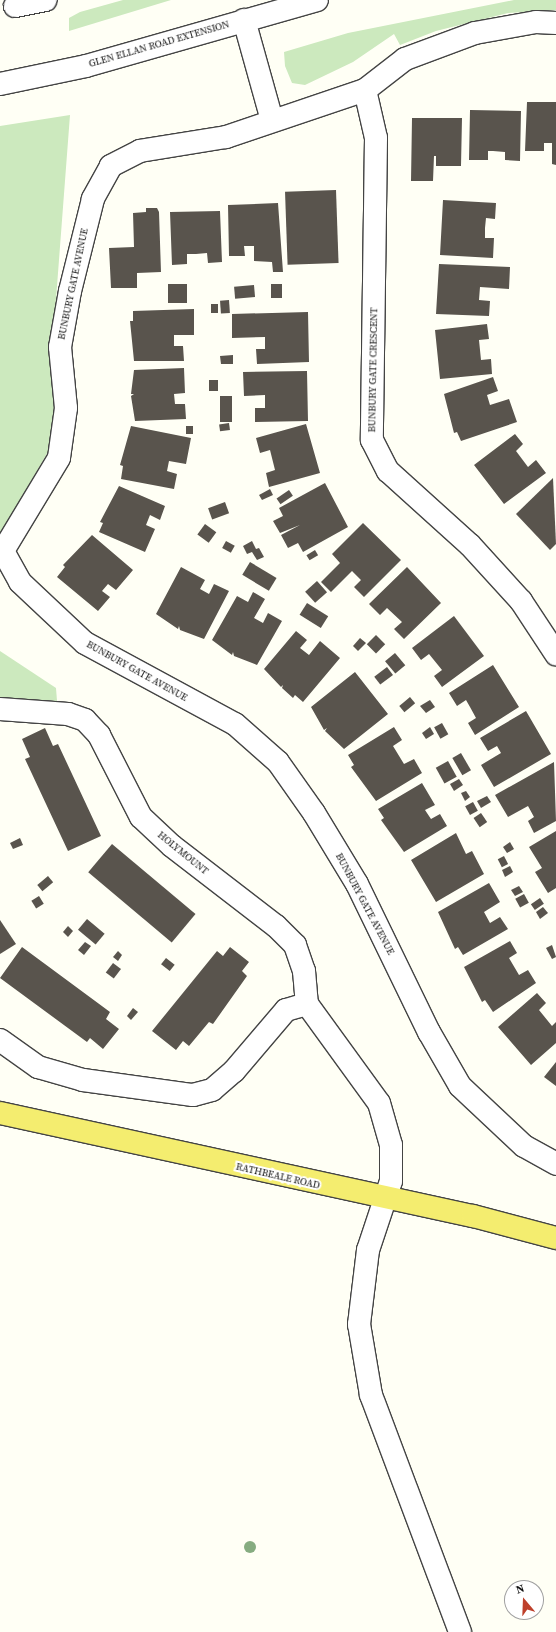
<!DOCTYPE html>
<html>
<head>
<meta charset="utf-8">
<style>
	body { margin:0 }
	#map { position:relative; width:556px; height:1632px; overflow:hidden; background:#fffff5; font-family:"Source Serif 4",serif }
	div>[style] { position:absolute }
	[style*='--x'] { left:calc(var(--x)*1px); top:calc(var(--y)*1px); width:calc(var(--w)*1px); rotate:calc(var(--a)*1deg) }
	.green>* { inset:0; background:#cce9be }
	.building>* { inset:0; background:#59544d; transform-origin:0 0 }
	.roads { filter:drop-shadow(1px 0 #444) drop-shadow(-1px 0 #444) drop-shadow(0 1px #444) drop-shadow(0 -1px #444) }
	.minor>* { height:22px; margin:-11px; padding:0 11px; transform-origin:11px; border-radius:11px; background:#fff }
	.major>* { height:22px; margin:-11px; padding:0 11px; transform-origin:11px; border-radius:11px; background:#f4ed6f }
	.trees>* { width:12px; height:12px; margin:-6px; border-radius:50%; background:#86ac80 }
	span { translate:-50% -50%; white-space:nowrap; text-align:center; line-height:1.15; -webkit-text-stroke:4px #fff; paint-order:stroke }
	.street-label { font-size:10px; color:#111 }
	.north { position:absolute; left:504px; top:1580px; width:40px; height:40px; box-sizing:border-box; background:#fff; border:1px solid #a0a0a0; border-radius:50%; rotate:341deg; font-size:11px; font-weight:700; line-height:16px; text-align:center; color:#111 }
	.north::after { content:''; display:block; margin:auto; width:14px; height:18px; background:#be402b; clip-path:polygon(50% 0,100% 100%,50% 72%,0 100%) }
</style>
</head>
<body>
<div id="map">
	<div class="green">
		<div style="clip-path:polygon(123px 0,171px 0,69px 31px,69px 18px,80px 12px)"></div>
		<div style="clip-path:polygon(514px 0,556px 0,556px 10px,508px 13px,436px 31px,400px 45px,394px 34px,353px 62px,305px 85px,292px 83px,285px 66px,284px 52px,348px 33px)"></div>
		<div style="clip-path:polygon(70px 115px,52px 352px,58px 407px,49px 450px,0 535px,0 126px)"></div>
		<div style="clip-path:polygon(0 651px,56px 688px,57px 701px,0 699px)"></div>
	</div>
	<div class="building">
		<div style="clip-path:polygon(527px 102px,556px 102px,556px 165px,552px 164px,552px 143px,544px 143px,544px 151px,525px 151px)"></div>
		<div style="clip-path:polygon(470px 110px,521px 111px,520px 161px,505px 160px,505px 152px,493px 151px,488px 151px,488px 160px,469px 160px)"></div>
		<div style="clip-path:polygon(412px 118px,462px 118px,461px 166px,436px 166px,436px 156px,434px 156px,433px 181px,411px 181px)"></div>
		<div style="left:336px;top:190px;width:73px;height:51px;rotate:88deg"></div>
		<div style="clip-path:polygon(443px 200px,496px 203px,495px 219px,486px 218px,485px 228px,485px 238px,494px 238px,493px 258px,440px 255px)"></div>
		<div style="clip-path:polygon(278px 203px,283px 272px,273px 272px,272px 262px,254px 261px,254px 246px,244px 246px,245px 256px,229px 256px,228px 205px)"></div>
		<div style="clip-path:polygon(146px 208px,157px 208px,159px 212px,161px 272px,137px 273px,137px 288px,111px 288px,109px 248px,134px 247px,133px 213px,146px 212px)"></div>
		<div style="clip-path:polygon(220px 211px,222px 262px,208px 263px,207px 253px,196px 254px,187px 254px,187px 264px,172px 265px,170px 212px)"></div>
		<div style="clip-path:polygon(439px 264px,510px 267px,509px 289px,480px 287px,479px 300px,490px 301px,489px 316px,436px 314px)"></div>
		<div style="left:187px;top:284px;width:19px;height:19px;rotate:90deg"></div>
		<div style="left:271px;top:284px;width:11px;height:14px"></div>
		<div style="left:254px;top:285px;width:12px;height:20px;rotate:85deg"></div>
		<div style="left:229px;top:300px;width:13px;height:9px;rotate:86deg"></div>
		<div style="left:211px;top:304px;width:7px;height:9px"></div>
		<div style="clip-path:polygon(194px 309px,194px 335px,174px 335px,174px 346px,183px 346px,184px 361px,134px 361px,130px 321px,133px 321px,133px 311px)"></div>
		<div style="clip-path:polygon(308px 312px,309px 362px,257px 364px,256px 349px,265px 349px,265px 337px,232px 338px,232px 314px)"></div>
		<div style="clip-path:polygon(487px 324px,489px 339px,479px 340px,481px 360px,491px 359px,492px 374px,440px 379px,435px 330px)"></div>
		<div style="clip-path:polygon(233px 355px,233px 364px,221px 364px,220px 356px)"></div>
		<div style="clip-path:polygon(184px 368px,185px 393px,174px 394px,175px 404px,185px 404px,186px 419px,135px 421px,131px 396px,134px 394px,131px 394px,134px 370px)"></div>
		<div style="clip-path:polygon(307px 371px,308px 421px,255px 422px,255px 408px,265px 408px,265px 395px,244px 396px,243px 372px)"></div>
		<div style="clip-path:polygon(493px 377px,498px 391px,487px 395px,490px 405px,509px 399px,517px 422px,461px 441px,457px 432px,454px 433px,444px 394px)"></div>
		<div style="left:218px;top:380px;width:11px;height:9px;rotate:90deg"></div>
		<div style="left:220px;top:396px;width:12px;height:26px"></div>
		<div style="left:229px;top:423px;width:7px;height:10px;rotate:82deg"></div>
		<div style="clip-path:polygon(306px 424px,320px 473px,269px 487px,266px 473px,275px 470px,270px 450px,260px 453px,256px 438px)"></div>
		<div style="clip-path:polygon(131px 426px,191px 438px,186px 464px,169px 461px,167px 471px,177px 474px,174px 489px,121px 479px,123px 466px,120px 465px)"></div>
		<div style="left:186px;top:426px;width:7px;height:8px"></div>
		<div style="clip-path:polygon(515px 434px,523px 444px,516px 451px,528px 467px,536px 460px,546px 473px,504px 504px,474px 465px)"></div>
		<div style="clip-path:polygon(553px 478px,556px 544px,550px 550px,516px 514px)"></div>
		<div style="clip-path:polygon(325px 483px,348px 527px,303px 552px,298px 543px,288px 548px,281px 535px,300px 525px,280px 533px,273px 521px,283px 516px,279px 508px)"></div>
		<div style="clip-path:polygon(119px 486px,165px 506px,160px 520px,150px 515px,146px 525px,155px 529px,145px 552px,99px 532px,103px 523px,100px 522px)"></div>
		<div style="clip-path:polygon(270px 489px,273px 495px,262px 500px,259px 495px)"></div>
		<div style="left:289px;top:490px;width:7px;height:15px;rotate:56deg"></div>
		<div style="left:225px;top:502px;width:12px;height:18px;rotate:70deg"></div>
		<div style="clip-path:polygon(363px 523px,401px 560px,364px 597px,354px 587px,361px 580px,352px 571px,331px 592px,321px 582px,340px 563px,332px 554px)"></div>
		<div style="left:205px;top:524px;width:14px;height:13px;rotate:36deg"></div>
		<div style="clip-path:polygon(92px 535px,133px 570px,116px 590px,108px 584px,102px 591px,110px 597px,98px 611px,57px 577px,65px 567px,63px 565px)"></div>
		<div style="left:226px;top:541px;width:10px;height:8px;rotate:29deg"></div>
		<div style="clip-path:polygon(252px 541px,256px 549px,259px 548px,264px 557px,257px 560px,252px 552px,247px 554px,243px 546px)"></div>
		<div style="left:315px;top:550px;width:6px;height:10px;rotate:59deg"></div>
		<div style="left:250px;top:562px;width:31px;height:15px;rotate:31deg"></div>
		<div style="clip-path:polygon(181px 567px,205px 580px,200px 589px,209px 594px,214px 584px,229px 591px,204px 639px,180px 630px,179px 626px,178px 629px,156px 614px)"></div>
		<div style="clip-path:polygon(407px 567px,441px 603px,404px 639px,394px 629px,402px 622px,387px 608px,380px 615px,369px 604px)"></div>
		<div style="left:317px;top:581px;width:15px;height:16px;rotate:48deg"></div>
		<div style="clip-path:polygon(253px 592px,265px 599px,254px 618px,263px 623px,268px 613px,282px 621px,257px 665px,234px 656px,233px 652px,232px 655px,212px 640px,237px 596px,248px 602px)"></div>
		<div style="left:307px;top:603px;width:25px;height:14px;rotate:32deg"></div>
		<div style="clip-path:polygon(454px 616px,484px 656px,442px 687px,434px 676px,442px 670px,429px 654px,421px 660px,412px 648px)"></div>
		<div style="clip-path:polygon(296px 631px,307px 640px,300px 648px,309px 655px,320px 641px,340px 658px,303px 702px,295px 695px,293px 698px,282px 688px,283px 685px,281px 687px,264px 669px)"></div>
		<div style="left:376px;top:635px;width:13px;height:13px;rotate:45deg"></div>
		<div style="clip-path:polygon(360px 638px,366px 643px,358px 651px,353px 646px)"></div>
		<div style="left:395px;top:653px;width:16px;height:13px;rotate:50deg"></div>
		<div style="clip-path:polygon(493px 665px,519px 707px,475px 735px,468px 723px,476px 718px,470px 707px,466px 700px,457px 706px,449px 693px)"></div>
		<div style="left:387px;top:667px;width:10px;height:16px;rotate:53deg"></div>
		<div style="clip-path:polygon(355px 672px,388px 714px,344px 749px,325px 731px,327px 728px,324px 730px,311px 707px)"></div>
		<div style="left:410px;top:697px;width:8px;height:14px;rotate:50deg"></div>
		<div style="clip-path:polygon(430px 700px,435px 707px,426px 713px,420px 706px)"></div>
		<div style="clip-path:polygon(526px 711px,551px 754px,494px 787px,481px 765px,501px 753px,497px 746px,488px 751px,480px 738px)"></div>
		<div style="left:442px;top:723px;width:13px;height:9px;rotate:61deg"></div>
		<div style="clip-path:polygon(394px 727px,402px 740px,393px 746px,404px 764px,414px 759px,422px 773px,376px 801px,351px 767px,354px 765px,348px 755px)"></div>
		<div style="clip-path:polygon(430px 727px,434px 734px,426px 739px,422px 733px)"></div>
		<div style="clip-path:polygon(45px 728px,53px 746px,58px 744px,101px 836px,68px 851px,25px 759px,30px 757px,22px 739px)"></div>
		<div style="left:461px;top:753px;width:20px;height:10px;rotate:60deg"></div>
		<div style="left:448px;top:761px;width:18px;height:14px;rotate:61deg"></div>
		<div style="clip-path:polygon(554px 762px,556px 821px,534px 833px,528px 821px,534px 817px,528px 806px,508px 817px,495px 795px)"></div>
		<div style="clip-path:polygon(459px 779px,463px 785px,454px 791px,450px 784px)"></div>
		<div style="clip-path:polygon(422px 783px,435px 805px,425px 810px,431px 819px,440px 814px,447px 826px,404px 852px,381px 820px,384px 818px,378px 809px)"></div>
		<div style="clip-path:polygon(466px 791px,470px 797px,465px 801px,461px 793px)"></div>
		<div style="clip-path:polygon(487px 796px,491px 802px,481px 808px,477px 801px)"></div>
		<div style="left:473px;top:802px;width:10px;height:9px;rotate:61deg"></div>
		<div style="left:481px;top:813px;width:11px;height:9px;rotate:56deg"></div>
		<div style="clip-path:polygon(556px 831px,556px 888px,548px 893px,535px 872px,542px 868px,529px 847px)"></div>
		<div style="clip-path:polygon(456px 833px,466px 854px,472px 851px,484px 874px,436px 902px,411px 860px)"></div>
		<div style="clip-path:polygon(20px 838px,23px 845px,13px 849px,10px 843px)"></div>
		<div style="clip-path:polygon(510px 842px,514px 849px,507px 853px,503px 847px)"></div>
		<div style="left:112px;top:844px;width:109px;height:37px;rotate:40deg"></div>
		<div style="left:504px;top:856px;width:9px;height:7px;rotate:63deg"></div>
		<div style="clip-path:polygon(510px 866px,513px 872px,505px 877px,502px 870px)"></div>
		<div style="left:48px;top:876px;width:8px;height:14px;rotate:50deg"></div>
		<div style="clip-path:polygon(489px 883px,500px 902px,484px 912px,490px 923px,500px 917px,508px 929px,463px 955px,458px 947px,455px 949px,438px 912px)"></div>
		<div style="clip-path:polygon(519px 886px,523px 892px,515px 896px,511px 890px)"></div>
		<div style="left:524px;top:894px;width:10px;height:10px;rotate:61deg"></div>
		<div style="left:39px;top:896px;width:9px;height:9px;rotate:58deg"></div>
		<div style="left:540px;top:898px;width:7px;height:11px;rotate:56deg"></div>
		<div style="clip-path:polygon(543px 907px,548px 913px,540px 919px,536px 912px)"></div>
		<div style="left:87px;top:919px;width:23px;height:14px;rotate:40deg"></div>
		<div style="clip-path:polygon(0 920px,16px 944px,0 954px)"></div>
		<div style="clip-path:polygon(68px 926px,73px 931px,68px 937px,63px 932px)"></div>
		<div style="clip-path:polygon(510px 941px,517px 953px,509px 958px,519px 975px,528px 970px,536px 983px,493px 1012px,485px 1000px,482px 1002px,464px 967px)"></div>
		<div style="clip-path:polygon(85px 942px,91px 946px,84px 955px,78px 950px)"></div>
		<div style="clip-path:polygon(552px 945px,556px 957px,552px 959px,546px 948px)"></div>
		<div style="clip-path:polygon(22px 947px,110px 1012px,106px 1019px,119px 1029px,103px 1049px,90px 1038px,87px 1042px,0 978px)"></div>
		<div style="clip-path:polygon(230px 947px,249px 962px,242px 971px,247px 976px,213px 1024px,209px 1022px,189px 1046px,183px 1041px,176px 1050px,152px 1031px,217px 951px,223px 956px)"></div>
		<div style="clip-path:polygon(118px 951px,122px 955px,118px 961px,113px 957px)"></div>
		<div style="left:166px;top:958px;width:11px;height:8px;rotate:38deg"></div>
		<div style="left:113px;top:963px;width:10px;height:12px;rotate:37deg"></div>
		<div style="clip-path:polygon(537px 993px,546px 1003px,539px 1010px,552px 1026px,556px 1022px,556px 1043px,531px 1065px,498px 1027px)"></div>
		<div style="clip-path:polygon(133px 1008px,138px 1012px,131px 1020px,127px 1016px)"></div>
		<div style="clip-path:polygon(556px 1062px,556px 1086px,544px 1077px)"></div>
	</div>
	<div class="roads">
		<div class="minor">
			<div style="--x:15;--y:6;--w:31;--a:-11"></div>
			<div style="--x:244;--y:20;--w:104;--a:74.4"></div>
			<div style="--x:556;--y:23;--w:20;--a:-177"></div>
			<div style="--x:536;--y:22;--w:62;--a:169.8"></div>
			<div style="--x:475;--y:33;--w:75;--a:159.6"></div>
			<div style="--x:405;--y:59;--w:51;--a:142.2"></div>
			<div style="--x:365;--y:90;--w:147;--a:161.3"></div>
			<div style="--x:226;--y:137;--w:87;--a:170.8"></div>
			<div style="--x:140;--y:151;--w:33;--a:153"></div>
			<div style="--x:111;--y:166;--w:38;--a:119"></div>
			<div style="--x:93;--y:199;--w:95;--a:104"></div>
			<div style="--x:70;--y:291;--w:57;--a:100.1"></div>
			<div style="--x:60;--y:347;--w:61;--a:84.4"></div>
			<div style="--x:66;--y:408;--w:50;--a:98"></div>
			<div style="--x:59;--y:458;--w:109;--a:121.1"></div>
			<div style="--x:3;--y:551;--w:35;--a:61"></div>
			<div style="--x:20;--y:582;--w:89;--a:43.2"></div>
			<div style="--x:85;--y:643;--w:170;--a:28.4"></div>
			<div style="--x:235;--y:724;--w:57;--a:41.5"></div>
			<div style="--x:278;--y:762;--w:62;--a:54.8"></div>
			<div style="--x:314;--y:813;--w:83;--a:58.8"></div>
			<div style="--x:357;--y:884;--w:165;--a:64.1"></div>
			<div style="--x:429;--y:1032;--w:62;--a:60.1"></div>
			<div style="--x:460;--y:1086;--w:88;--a:43.2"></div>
			<div style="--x:524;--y:1146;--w:37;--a:29"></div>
			<div style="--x:0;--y:84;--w:88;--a:-11.8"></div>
			<div style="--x:86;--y:66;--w:240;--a:-15.9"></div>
			<div style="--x:365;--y:90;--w:49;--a:77.1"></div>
			<div style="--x:376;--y:138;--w:302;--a:90.8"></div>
			<div style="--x:372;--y:440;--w:35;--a:63"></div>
			<div style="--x:388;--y:471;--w:110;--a:42.1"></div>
			<div style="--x:470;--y:545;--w:76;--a:47.7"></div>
			<div style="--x:521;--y:601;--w:64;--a:56.6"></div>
			<div style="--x:0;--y:709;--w:68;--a:4.2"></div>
			<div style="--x:68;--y:714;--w:18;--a:19"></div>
			<div style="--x:85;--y:720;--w:21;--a:47"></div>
			<div style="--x:99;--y:735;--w:92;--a:62.9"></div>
			<div style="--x:141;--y:817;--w:42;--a:43.1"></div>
			<div style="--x:172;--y:846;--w:131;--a:37.6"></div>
			<div style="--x:276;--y:926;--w:27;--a:45"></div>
			<div style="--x:295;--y:945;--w:28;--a:71"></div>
			<div style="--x:304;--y:971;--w:33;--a:85"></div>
			<div style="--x:307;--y:1004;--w:122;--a:54"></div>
			<div style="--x:379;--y:1103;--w:44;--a:74.1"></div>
			<div style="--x:391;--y:1145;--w:36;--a:90"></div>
			<div style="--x:391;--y:1181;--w:73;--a:108.4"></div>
			<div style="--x:368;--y:1250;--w:75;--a:96.9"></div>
			<div style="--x:359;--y:1324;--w:72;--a:80.4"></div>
			<div style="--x:371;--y:1395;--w:253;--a:69.4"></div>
			<div style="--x:0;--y:1040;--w:47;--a:35.4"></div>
			<div style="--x:38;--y:1067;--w:47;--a:16.1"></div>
			<div style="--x:83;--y:1080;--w:111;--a:7.8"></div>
			<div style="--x:193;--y:1095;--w:20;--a:-15"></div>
			<div style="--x:212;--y:1090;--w:29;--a:-41"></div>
			<div style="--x:234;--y:1071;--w:80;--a:-49.6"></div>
			<div style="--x:286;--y:1010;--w:22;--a:-16"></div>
		</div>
		<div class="major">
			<div style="--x:0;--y:1113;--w:484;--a:12.3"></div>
			<div style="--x:473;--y:1216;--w:86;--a:14.8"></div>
		</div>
	</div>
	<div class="trees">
		<div style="left:250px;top:1547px"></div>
	</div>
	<div class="street-label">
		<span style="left:159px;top:44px;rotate:-16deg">GLEN ELLAN ROAD EXTENSION</span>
		<span style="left:73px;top:284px;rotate:-78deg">BUNBURY GATE AVENUE</span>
		<span style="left:373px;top:370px;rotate:-89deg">BUNBURY GATE CRESCENT</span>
		<span style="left:137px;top:671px;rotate:29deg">BUNBURY GATE AVENUE</span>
		<span style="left:183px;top:853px;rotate:39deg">HOLYMOUNT</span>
		<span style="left:365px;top:904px;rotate:62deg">BUNBURY GATE AVENUE</span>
		<span style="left:278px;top:1176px;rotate:13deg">RATHBEALE ROAD</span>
	</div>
	<div class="north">N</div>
</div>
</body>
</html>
